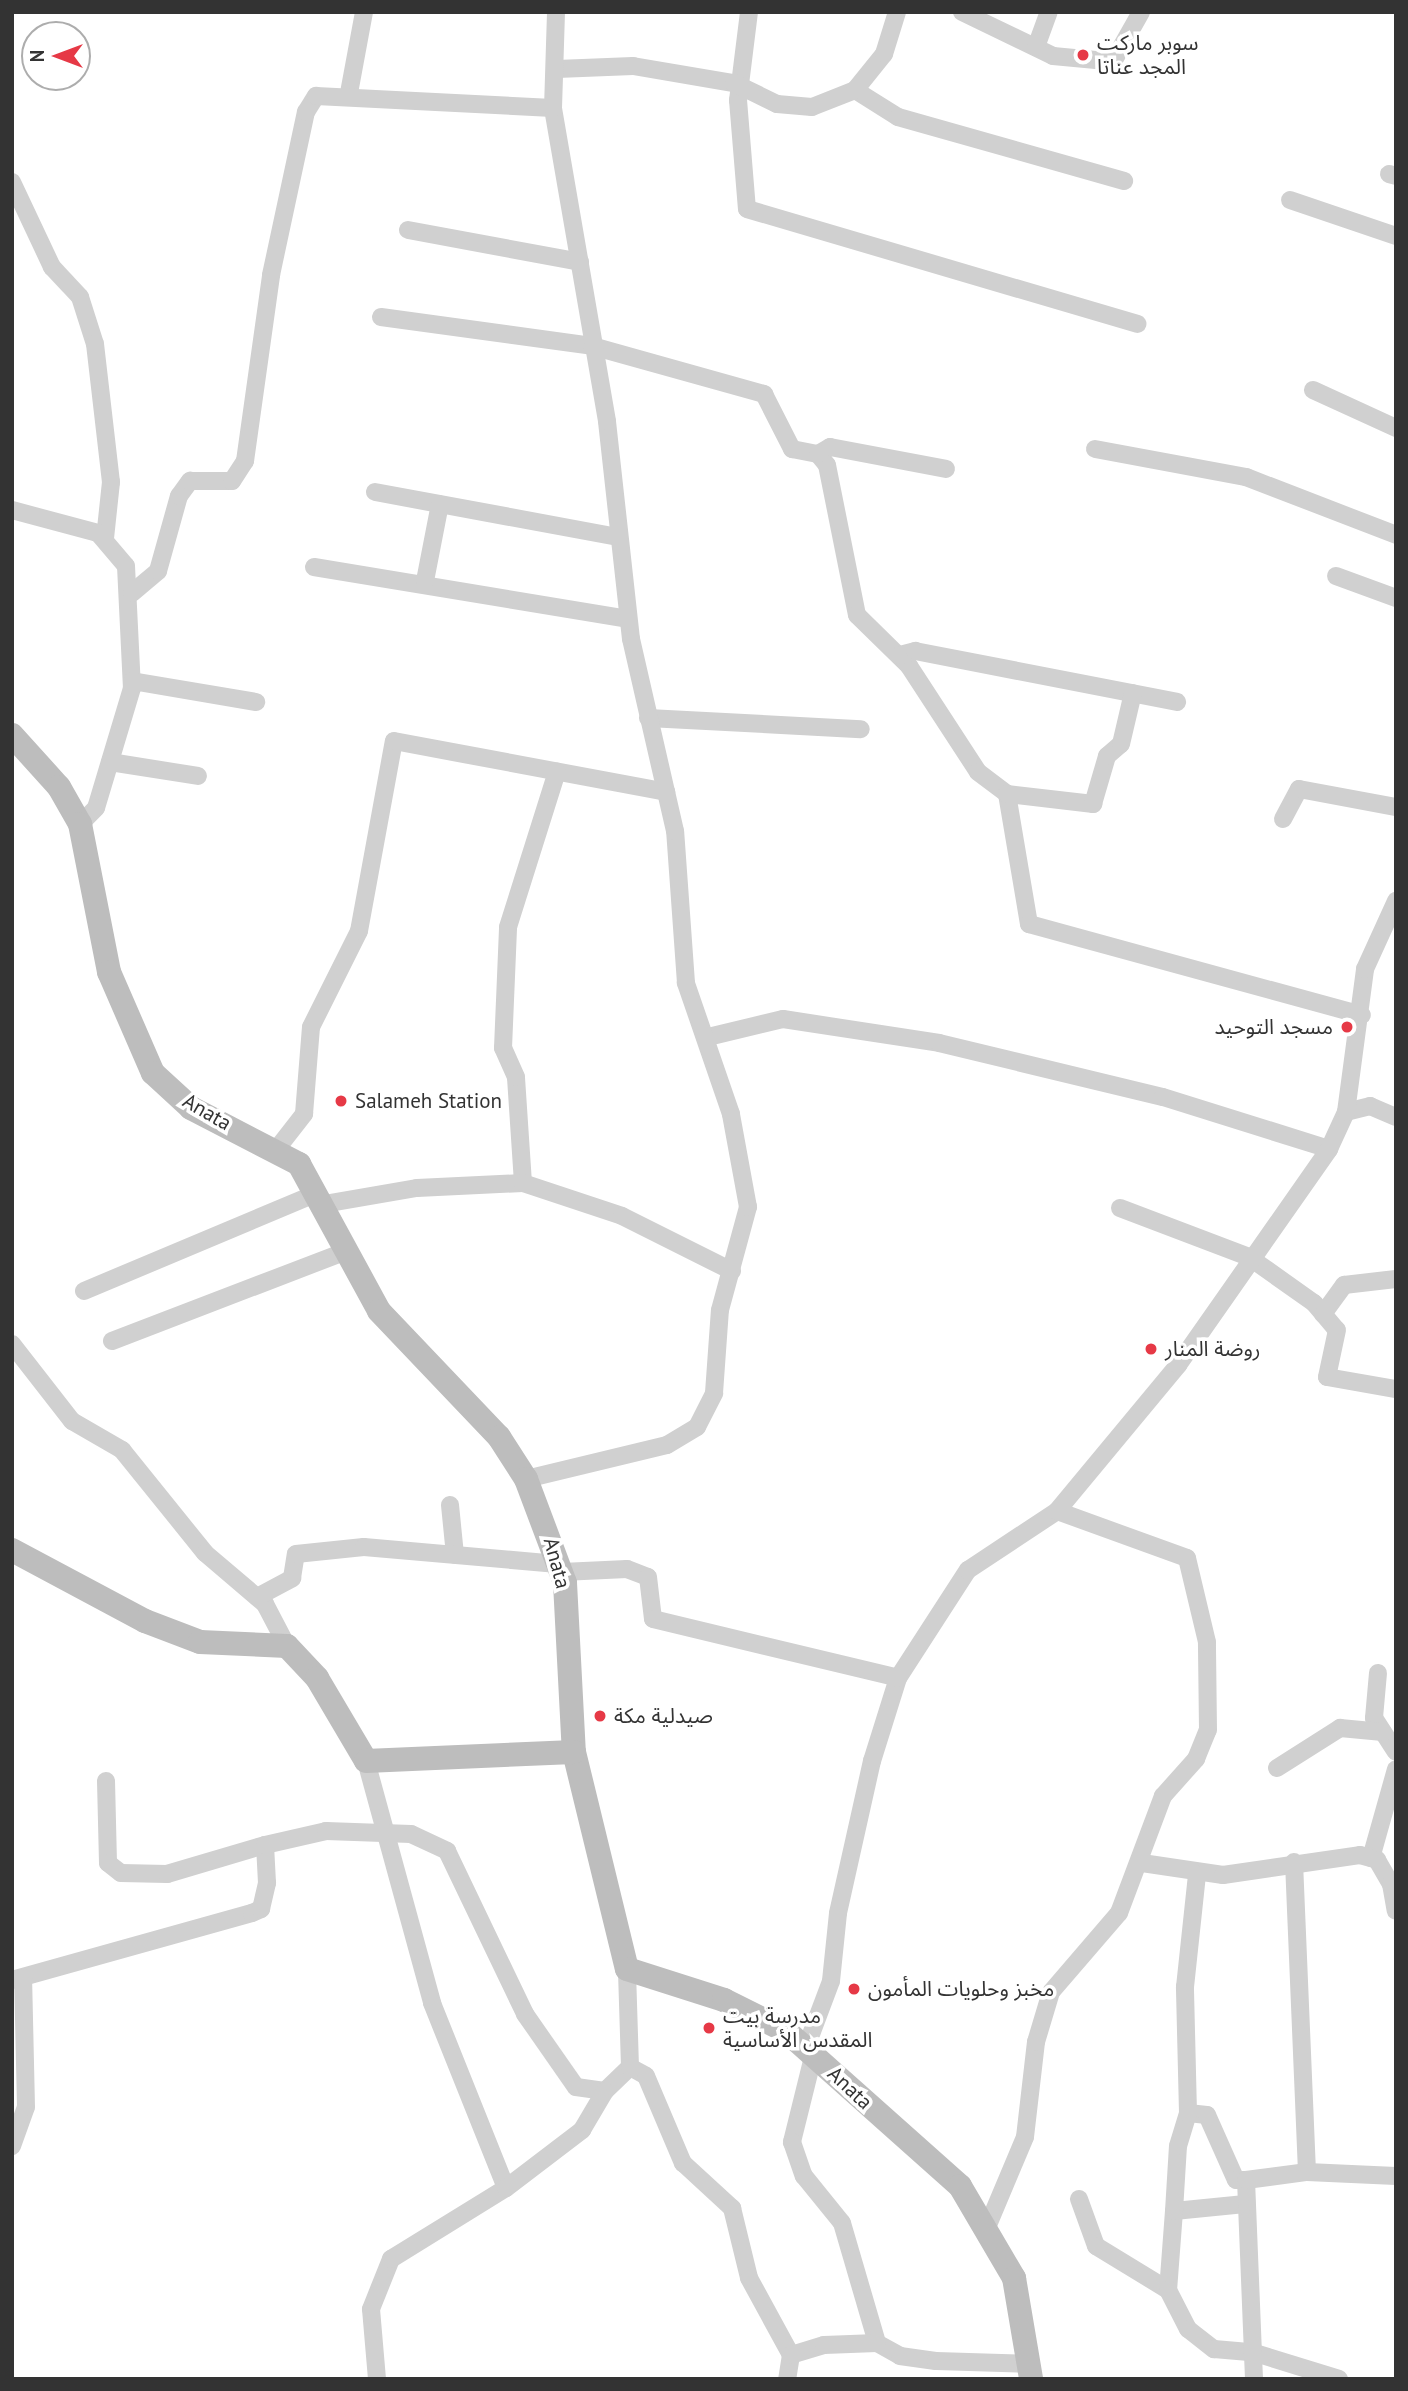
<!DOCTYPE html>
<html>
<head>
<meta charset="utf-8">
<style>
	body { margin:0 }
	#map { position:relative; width:1408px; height:2391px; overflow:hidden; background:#fff; font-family:"PT Sans","Noto Sans Arabic",sans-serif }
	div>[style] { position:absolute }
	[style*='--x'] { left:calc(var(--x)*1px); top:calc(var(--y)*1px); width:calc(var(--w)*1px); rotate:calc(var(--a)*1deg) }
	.street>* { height:18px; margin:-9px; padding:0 9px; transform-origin:9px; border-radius:9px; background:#d0d0d0 }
	.secondary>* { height:24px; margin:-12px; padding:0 12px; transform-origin:12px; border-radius:12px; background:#bdbdbd }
	.dots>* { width:19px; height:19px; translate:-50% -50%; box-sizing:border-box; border:4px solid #fff; border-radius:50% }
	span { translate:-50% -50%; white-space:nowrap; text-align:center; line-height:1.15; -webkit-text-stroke:7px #fff; paint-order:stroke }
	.poi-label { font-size:21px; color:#333 }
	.left { translate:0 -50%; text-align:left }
	.right { translate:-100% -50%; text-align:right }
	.street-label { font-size:21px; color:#333 }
	.frame { position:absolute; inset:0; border:14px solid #333; pointer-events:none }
	.north { position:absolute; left:21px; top:21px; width:70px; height:70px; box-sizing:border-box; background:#fff; border:2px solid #adadad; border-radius:50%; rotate:270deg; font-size:19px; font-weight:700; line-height:28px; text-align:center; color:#333 }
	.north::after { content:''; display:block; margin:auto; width:24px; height:32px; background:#e63946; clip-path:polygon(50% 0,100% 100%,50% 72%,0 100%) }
</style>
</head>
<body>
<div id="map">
	<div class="street">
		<div style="--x:749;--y:12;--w:89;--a:97.1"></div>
		<div style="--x:738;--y:100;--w:109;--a:85.3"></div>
		<div style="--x:747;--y:209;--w:407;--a:16.4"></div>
		<div style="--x:962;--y:12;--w:101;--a:25.8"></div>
		<div style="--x:1053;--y:56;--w:43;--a:5.3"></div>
		<div style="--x:1096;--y:60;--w:18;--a:0"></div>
		<div style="--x:1114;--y:60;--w:55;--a:-60.6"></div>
		<div style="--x:1036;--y:47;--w:37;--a:-70"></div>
		<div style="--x:557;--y:69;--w:76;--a:-2.3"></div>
		<div style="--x:633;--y:66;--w:102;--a:9.6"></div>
		<div style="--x:734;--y:83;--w:48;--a:26"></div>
		<div style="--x:777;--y:104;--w:35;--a:5"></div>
		<div style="--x:812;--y:107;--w:46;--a:-21.6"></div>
		<div style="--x:855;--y:90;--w:51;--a:32.1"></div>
		<div style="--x:898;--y:117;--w:235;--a:15.8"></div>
		<div style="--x:855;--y:90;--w:46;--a:-51.1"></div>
		<div style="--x:884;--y:54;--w:44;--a:-72.8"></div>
		<div style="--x:349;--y:93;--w:82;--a:-79.5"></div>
		<div style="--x:1389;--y:174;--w:7;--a:16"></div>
		<div style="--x:12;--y:182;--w:94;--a:64.8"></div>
		<div style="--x:52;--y:267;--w:41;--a:47"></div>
		<div style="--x:80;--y:297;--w:49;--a:72.3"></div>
		<div style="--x:95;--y:344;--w:139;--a:83.4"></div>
		<div style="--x:111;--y:482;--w:56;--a:96.1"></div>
		<div style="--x:1290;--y:200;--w:112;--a:18.8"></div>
		<div style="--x:408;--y:230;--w:175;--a:10.5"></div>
		<div style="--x:381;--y:317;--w:213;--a:7.8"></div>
		<div style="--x:592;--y:346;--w:179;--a:15.6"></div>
		<div style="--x:764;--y:394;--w:62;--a:63"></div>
		<div style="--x:792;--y:449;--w:26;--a:11"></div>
		<div style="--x:818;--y:454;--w:14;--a:51"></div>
		<div style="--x:827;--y:465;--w:153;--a:78.7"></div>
		<div style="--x:857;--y:615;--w:73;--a:44.4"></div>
		<div style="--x:909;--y:666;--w:126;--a:56.9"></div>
		<div style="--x:978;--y:772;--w:36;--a:37"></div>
		<div style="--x:1007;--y:794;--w:132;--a:80.4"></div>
		<div style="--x:1029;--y:924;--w:345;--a:15.3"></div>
		<div style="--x:1313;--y:390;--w:91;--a:24.6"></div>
		<div style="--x:1095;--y:449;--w:154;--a:10.5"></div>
		<div style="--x:1246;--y:477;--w:161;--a:21.1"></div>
		<div style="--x:818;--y:454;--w:14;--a:-30"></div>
		<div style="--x:830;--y:447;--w:118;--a:10.7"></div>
		<div style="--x:375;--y:492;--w:247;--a:10.5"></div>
		<div style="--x:12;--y:510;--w:89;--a:15"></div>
		<div style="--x:98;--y:533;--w:43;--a:49.7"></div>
		<div style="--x:126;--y:566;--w:122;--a:87.2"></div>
		<div style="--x:132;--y:688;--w:125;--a:106.7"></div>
		<div style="--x:96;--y:808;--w:23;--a:135"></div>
		<div style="--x:314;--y:567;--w:318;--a:9.4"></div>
		<div style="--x:1336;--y:576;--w:64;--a:20.1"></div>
		<div style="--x:425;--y:581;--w:78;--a:-79"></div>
		<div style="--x:132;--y:593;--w:34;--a:-40"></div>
		<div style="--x:158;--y:571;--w:78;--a:-74.4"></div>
		<div style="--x:179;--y:496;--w:19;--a:-54"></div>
		<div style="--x:190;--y:481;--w:42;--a:0"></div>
		<div style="--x:232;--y:481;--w:24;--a:-57"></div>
		<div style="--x:245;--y:461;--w:188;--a:-82"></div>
		<div style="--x:271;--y:275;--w:167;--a:-77.9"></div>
		<div style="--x:306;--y:112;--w:19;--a:-58"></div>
		<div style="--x:316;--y:96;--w:237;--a:2.9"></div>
		<div style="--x:900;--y:655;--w:16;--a:-15"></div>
		<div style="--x:915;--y:651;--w:267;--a:11"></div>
		<div style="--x:132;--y:681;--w:126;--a:9.6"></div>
		<div style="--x:648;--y:718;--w:213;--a:3"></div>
		<div style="--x:110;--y:762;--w:89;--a:9"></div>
		<div style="--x:1007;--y:794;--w:87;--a:6.6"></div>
		<div style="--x:1093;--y:804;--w:50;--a:-73.7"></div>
		<div style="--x:1107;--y:756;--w:18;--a:-41"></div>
		<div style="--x:1121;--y:744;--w:52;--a:-76.8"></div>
		<div style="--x:1283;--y:819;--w:34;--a:-62"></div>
		<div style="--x:1299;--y:789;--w:99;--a:10.5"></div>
		<div style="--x:708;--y:1037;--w:77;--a:-13.5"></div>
		<div style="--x:783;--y:1019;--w:158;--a:8.7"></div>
		<div style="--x:939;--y:1043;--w:230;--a:13.6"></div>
		<div style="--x:1163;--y:1097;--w:174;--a:17.4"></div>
		<div style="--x:1346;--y:1112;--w:25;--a:-14"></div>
		<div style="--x:1370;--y:1106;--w:28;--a:23"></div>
		<div style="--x:276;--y:1150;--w:46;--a:-52.1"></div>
		<div style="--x:304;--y:1114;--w:87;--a:-85.4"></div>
		<div style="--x:311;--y:1027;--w:107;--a:-63.4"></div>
		<div style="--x:359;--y:931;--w:193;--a:-79.6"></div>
		<div style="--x:394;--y:741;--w:277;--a:10.6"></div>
		<div style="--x:523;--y:1183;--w:106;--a:-93.8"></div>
		<div style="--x:516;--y:1077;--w:32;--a:-114"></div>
		<div style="--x:503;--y:1048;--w:121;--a:-87.6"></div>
		<div style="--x:508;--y:927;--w:163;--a:-72.5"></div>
		<div style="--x:324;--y:1204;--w:94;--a:-9.8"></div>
		<div style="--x:417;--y:1188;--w:106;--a:-2.7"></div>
		<div style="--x:523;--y:1183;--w:104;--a:18.4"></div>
		<div style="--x:622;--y:1216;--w:123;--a:26.6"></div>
		<div style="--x:1120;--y:1208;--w:138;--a:20.8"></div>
		<div style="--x:1249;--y:1257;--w:80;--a:35.3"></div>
		<div style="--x:1314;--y:1303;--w:35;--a:50"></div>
		<div style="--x:1337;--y:1330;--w:48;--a:102"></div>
		<div style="--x:1327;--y:1377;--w:70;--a:9.9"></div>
		<div style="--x:84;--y:1291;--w:253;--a:-22.8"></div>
		<div style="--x:1323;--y:1314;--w:36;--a:-54"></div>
		<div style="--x:1344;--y:1285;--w:52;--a:-6.6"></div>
		<div style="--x:112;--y:1341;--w:251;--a:-21"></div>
		<div style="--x:12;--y:1344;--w:98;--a:52.1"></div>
		<div style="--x:72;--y:1421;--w:58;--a:30.1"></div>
		<div style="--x:122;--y:1450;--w:132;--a:51.1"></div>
		<div style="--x:205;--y:1553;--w:79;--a:40.4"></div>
		<div style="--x:265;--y:1604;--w:47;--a:62.4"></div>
		<div style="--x:526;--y:1479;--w:145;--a:-13.6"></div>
		<div style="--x:667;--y:1445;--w:35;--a:-31"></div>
		<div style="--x:697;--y:1427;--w:38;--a:-63"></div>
		<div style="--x:714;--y:1393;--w:83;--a:-85.9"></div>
		<div style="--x:720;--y:1310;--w:107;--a:-74.8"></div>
		<div style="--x:748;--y:1207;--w:95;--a:-100.4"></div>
		<div style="--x:731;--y:1114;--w:139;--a:-109"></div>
		<div style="--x:686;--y:983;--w:152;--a:-94.1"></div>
		<div style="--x:675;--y:831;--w:197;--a:-102.9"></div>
		<div style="--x:631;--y:639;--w:219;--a:-96.3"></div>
		<div style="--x:607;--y:421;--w:318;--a:-99.8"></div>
		<div style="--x:553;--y:108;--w:96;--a:-88.2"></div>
		<div style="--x:450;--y:1505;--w:50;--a:84.3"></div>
		<div style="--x:562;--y:1572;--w:65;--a:-2.6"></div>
		<div style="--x:627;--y:1569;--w:22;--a:21"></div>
		<div style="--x:648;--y:1577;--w:42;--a:83.2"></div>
		<div style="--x:653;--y:1619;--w:252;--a:13.5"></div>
		<div style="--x:257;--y:1597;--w:40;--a:-28"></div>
		<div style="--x:292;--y:1578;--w:24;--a:-81"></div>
		<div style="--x:296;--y:1554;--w:68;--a:-5.9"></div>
		<div style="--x:364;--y:1547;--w:197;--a:5"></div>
		<div style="--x:1378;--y:1673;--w:45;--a:95.1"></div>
		<div style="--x:1374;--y:1718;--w:40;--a:57.1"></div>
		<div style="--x:366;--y:1761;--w:251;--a:74.7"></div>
		<div style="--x:432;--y:2003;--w:199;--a:68.2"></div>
		<div style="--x:1277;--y:1768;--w:75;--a:-32.4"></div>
		<div style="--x:1340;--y:1728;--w:43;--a:5.3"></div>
		<div style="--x:106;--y:1781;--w:82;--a:88.6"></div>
		<div style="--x:108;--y:1863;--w:16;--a:38"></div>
		<div style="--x:121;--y:1873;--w:46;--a:1.2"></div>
		<div style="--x:167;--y:1874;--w:102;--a:-16.5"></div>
		<div style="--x:1371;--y:1858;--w:92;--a:-74.3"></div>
		<div style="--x:1294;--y:1862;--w:310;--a:87.6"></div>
		<div style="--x:1142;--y:1863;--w:82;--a:8.4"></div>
		<div style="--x:1223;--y:1875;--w:138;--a:-8.3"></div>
		<div style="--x:1360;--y:1855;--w:18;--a:16"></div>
		<div style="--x:1377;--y:1860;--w:28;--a:60"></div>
		<div style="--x:1391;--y:1884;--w:27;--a:80"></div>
		<div style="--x:12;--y:1980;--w:249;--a:-15.6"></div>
		<div style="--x:252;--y:1913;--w:10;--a:-24"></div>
		<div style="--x:261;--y:1909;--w:27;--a:-77"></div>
		<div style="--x:267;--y:1883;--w:38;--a:-93"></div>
		<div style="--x:265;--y:1845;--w:63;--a:-12.9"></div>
		<div style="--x:326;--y:1831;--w:85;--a:2"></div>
		<div style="--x:411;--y:1834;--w:40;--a:25"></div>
		<div style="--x:447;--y:1851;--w:181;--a:64.4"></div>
		<div style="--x:525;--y:2014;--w:89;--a:55.1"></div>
		<div style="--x:576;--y:2087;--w:29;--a:8"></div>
		<div style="--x:605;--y:2091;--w:35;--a:-44"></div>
		<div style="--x:630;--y:2067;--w:98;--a:-91.8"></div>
		<div style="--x:807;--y:2045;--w:68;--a:-69.4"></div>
		<div style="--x:831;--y:1981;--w:68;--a:-84.1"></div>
		<div style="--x:838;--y:1913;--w:156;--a:-77.4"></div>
		<div style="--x:872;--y:1761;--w:87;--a:-72.6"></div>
		<div style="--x:898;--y:1678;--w:129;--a:-57.1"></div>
		<div style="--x:968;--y:1570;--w:107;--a:-33.5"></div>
		<div style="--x:1057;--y:1511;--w:190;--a:-50.3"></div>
		<div style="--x:1178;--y:1365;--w:264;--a:-55"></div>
		<div style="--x:1329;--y:1149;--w:41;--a:-65.3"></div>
		<div style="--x:1346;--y:1112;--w:144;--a:-82.4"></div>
		<div style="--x:1365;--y:969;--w:75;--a:-65.5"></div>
		<div style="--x:813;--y:2057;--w:88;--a:103.9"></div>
		<div style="--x:792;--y:2142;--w:36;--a:71"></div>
		<div style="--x:804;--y:2176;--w:60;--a:51"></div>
		<div style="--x:842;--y:2223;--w:125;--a:73.7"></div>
		<div style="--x:877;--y:2343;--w:26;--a:29"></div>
		<div style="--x:900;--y:2356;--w:36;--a:8"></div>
		<div style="--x:936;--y:2361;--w:94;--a:1.8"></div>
		<div style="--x:630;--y:2067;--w:18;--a:29"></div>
		<div style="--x:646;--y:2076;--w:95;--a:67"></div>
		<div style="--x:683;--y:2163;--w:67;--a:42.6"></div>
		<div style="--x:732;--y:2208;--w:72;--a:76.3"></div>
		<div style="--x:749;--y:2278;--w:88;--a:61.4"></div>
		<div style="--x:791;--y:2355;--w:24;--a:99"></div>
		<div style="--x:1188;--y:2113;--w:19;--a:6"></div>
		<div style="--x:1207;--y:2115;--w:71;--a:66"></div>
		<div style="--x:1236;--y:2180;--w:10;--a:0"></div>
		<div style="--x:12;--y:2146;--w:41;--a:-70.3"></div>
		<div style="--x:26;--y:2107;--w:129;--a:-91.3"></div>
		<div style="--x:1079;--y:2199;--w:50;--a:70.1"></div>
		<div style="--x:1096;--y:2246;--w:84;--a:31.4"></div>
		<div style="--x:1245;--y:2204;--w:71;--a:174.4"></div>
		<div style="--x:1174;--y:2211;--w:79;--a:94.3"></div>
		<div style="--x:1168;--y:2290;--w:44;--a:62.9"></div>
		<div style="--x:1188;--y:2329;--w:33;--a:38"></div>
		<div style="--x:1214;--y:2349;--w:38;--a:5"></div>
		<div style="--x:1252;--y:2352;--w:91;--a:17.2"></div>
		<div style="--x:1174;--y:2211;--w:65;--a:-86.5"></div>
		<div style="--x:1178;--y:2146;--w:34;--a:-73"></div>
		<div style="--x:1188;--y:2113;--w:126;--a:-91.4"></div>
		<div style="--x:1185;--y:1987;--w:113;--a:-83.9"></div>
		<div style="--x:988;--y:2225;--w:95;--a:-67.2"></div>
		<div style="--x:1025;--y:2137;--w:96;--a:-83.4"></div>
		<div style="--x:1036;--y:2042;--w:52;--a:-73.3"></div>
		<div style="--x:1051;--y:1992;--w:104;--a:-49.3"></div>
		<div style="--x:1119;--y:1913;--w:125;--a:-69.4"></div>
		<div style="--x:1163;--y:1796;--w:50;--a:-48.3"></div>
		<div style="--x:1196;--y:1759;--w:31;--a:-68"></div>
		<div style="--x:1208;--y:1730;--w:88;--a:-90.7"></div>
		<div style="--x:1207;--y:1642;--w:86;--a:-103.4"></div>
		<div style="--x:1187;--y:1558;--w:138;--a:-160.1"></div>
		<div style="--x:791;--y:2355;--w:34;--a:-17"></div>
		<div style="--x:824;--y:2345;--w:53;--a:-2.2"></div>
		<div style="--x:377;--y:2379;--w:70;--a:-94.9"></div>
		<div style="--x:371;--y:2309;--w:54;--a:-68.2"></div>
		<div style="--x:391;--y:2259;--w:135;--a:-31.7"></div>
		<div style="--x:506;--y:2188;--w:96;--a:-37.3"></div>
		<div style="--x:582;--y:2130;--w:45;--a:-59.5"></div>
		<div style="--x:1254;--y:2379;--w:199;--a:-92.3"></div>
		<div style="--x:1246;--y:2180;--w:62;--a:-7.5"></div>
		<div style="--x:1307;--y:2172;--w:89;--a:2.6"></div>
	</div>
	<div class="secondary">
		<div style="--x:12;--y:735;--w:70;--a:47.9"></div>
		<div style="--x:59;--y:787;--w:43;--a:60.4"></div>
		<div style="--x:80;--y:824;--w:151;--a:78.9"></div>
		<div style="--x:109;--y:972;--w:110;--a:66.5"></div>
		<div style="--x:153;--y:1073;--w:52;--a:42.6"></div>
		<div style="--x:191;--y:1108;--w:122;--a:27.4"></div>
		<div style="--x:299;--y:1164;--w:167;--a:61.4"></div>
		<div style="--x:379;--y:1311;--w:174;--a:46.4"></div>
		<div style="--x:499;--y:1437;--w:50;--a:57.3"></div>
		<div style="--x:526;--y:1479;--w:111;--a:69.4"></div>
		<div style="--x:565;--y:1583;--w:169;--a:87"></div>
		<div style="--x:574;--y:1752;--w:223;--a:76.3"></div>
		<div style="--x:627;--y:1969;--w:102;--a:17.7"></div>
		<div style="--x:724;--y:2000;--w:69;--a:26.6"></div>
		<div style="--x:786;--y:2031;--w:233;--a:41.7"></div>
		<div style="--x:960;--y:2186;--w:107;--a:59.6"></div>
		<div style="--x:1014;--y:2278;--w:102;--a:80.4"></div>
		<div style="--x:12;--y:1550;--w:151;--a:28.1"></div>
		<div style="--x:145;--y:1621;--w:59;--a:20.9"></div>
		<div style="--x:200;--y:1642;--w:87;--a:2.6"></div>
		<div style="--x:287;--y:1646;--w:44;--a:46.8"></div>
		<div style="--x:317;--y:1678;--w:96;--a:59.4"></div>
		<div style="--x:366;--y:1761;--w:208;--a:-2.5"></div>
	</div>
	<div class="dots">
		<div style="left:1083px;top:55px;background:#e63946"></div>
		<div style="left:1347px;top:1027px;background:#e63946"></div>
		<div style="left:341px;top:1101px;background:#e63946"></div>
		<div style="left:1151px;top:1349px;background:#e63946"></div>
		<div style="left:600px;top:1716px;background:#e63946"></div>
		<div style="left:854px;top:1989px;background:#e63946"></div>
		<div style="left:709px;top:2028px;background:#e63946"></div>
	</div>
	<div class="poi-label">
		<span class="left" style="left:1097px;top:55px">سوبر ماركت<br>المجد عناتا</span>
		<span class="right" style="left:1333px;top:1027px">مسجد التوحيد</span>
		<span class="left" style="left:355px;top:1101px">Salameh Station</span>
		<span class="left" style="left:1165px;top:1349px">روضة المنار</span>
		<span class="left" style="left:614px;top:1716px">صيدلية مكة</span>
		<span class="left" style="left:868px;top:1989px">مخبز وحلويات المأمون</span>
		<span class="left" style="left:723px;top:2028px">مدرسة بيت<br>المقدس الأساسية</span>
	</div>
	<div class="street-label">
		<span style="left:207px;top:1112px;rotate:30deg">Anata</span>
		<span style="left:557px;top:1563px;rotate:75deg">Anata</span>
		<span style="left:850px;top:2088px;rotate:43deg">Anata</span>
	</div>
	<div class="frame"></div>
	<div class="north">N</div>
</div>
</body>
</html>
